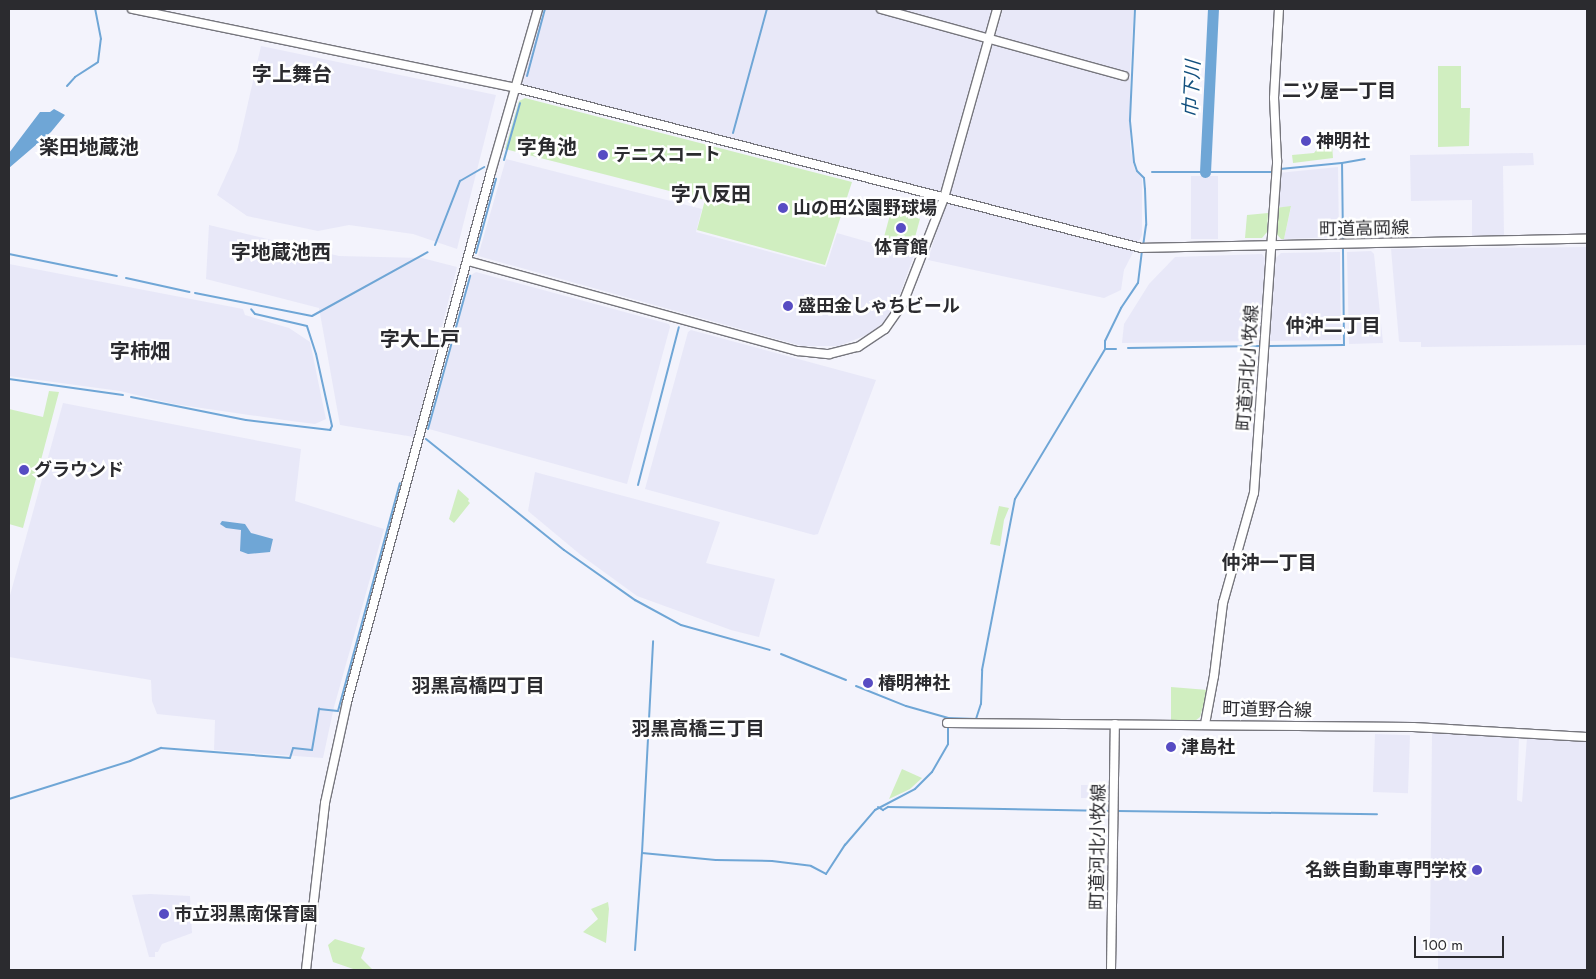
<!DOCTYPE html>
<html>
<head>
<meta charset="utf-8">
<style>
	body { margin:0 }
	#map { position:relative; width:1596px; height:979px; overflow:hidden; background:#f3f3fc; font-family:Jost,"Noto Sans JP",sans-serif }
	div>[style] { position:absolute }
	[style*='--x'] { left:calc(var(--x)*1px); top:calc(var(--y)*1px); width:calc(var(--w)*1px); rotate:calc(var(--a)*1deg) }
	.built>* { inset:0; background:#e8e8f8; transform-origin:0 0 }
	.green>* { inset:0; background:#d0eec0; transform-origin:0 0 }
	.water>* { inset:0; background:#6fa6d6 }
	.stream>* { height:2px; margin:-1px; padding:0 1px; transform-origin:1px; border-radius:1px; background:#6fa6d6 }
	.river>* { height:11px; margin:-5.5px; padding:0 5.5px; transform-origin:5.5px; border-radius:5.5px; background:#6fa6d6 }
	.roads { filter:drop-shadow(1px 0 #76767d) drop-shadow(-1px 0 #76767d) drop-shadow(0 1px #76767d) drop-shadow(0 -1px #76767d) }
	.minor>* { height:8px; margin:-4px; padding:0 4px; transform-origin:4px; border-radius:4px; background:#fff }
	.dots>* { width:14px; height:14px; translate:-50% -50%; box-sizing:border-box; border:2px solid #fff; border-radius:50% }
	span { translate:-50% -50%; white-space:nowrap; text-align:center; line-height:1.15; -webkit-text-stroke:5px #fff; paint-order:stroke }
	.poi-label { font-size:18px; color:#2b2b2f; font-weight:700 }
	.left { translate:0 -50%; text-align:left }
	.right { translate:-100% -50%; text-align:right }
	.street-label { font-size:18px; color:#2b2b2f }
	.water-label { font-size:19px; color:#12507e; font-style:italic }
	.neighbourhood-label { font-size:19px; color:#2b2b2f; font-weight:700 }
	.quarter-label { font-size:20px; color:#2b2b2f; font-weight:700 }
	.frame { position:absolute; inset:0; border:10px solid #2b2b2f; pointer-events:none }
	.scale { position:absolute; left:1414px; top:936px; width:90px; height:22px; box-sizing:border-box; border:2px solid #2b2b2f; border-top:0; padding-left:6px; font-size:15px; line-height:18px; white-space:nowrap; color:#2b2b2f; -webkit-text-stroke:4px #fff; paint-order:stroke }
</style>
</head>
<body>
<div id="map">
	<div class="built">
		<div style="clip-path:polygon(538px 9px,997px 9px,944px 198px,517px 88px)"></div>
		<div style="clip-path:polygon(1003px 9px,1134px 9px,1130px 71px,1130px 146px,1135px 170px,1142px 178px,1142px 235px,1124px 270px,1121px 290px,1104px 298px,928px 260px)"></div>
		<div style="clip-path:polygon(261px 46px,496px 95px,457px 249px,413px 234px,349px 225px,318px 231px,247px 216px,217px 195px,237px 151px)"></div>
		<div style="clip-path:polygon(1533px 153px,1534px 165px,1503px 166px,1504px 235px,1472px 236px,1472px 200px,1411px 201px,1410px 155px)"></div>
		<div style="clip-path:polygon(506px 159px,702px 209px,696px 232px,826px 267px,837px 233px,914px 255px,895px 308px,883px 323px,869px 334px,839px 346px,802px 346px,478px 256px)"></div>
		<div style="clip-path:polygon(1338px 167px,1339px 237px,1284px 239px,1291px 207px,1275px 208px,1278px 173px)"></div>
		<div style="left:1191px;top:176px;width:27px;height:63px"></div>
		<div style="clip-path:polygon(209px 225px,339px 256px,422px 258px,457px 267px,414px 437px,340px 425px,319px 308px,206px 279px)"></div>
		<div style="clip-path:polygon(1587px 247px,1587px 345px,1421px 347px,1421px 342px,1400px 342px,1399px 341px,1391px 249px)"></div>
		<div style="clip-path:polygon(1371px 251px,1374px 254px,1383px 343px,1349px 344px,1347px 252px)"></div>
		<div style="clip-path:polygon(1340px 252px,1341px 340px,1267px 341px,1274px 260px,1281px 253px)"></div>
		<div style="clip-path:polygon(1262px 254px,1266px 260px,1261px 341px,1122px 343px,1124px 324px,1149px 284px,1175px 257px)"></div>
		<div style="clip-path:polygon(9px 264px,243px 309px,245px 315px,289px 328px,310px 342px,326px 419px,315px 424px,291px 421px,174px 404px,120px 391px,9px 376px)"></div>
		<div style="clip-path:polygon(476px 272px,669px 324px,670px 327px,627px 484px,429px 429px,471px 275px)"></div>
		<div style="clip-path:polygon(691px 330px,876px 380px,818px 534px,814px 535px,645px 489px,688px 332px)"></div>
		<div style="clip-path:polygon(63px 403px,301px 449px,295px 501px,384px 529px,334px 707px,323px 758px,214px 750px,215px 720px,157px 714px,152px 701px,151px 680px,9px 657px,9px 599px)"></div>
		<div style="clip-path:polygon(535px 472px,720px 522px,706px 563px,775px 579px,759px 637px,731px 630px,637px 596px,582px 556px,528px 511px)"></div>
		<div style="clip-path:polygon(1432px 733px,1519px 737px,1517px 800px,1522px 802px,1527px 738px,1587px 742px,1587px 970px,1438px 970px,1438px 938px,1430px 938px)"></div>
		<div style="left:1375px;top:734px;width:35px;height:58px;rotate:2deg"></div>
		<div style="left:1081px;top:785px;width:31px;height:13px"></div>
		<div style="clip-path:polygon(150px 894px,190px 896px,192px 933px,162px 944px,158px 952px,155px 952px,155px 957px,149px 957px,132px 895px)"></div>
	</div>
	<div class="green">
		<div style="clip-path:polygon(1438px 66px,1461px 66px,1461px 108px,1470px 108px,1469px 146px,1438px 147px)"></div>
		<div style="clip-path:polygon(525px 98px,852px 182px,825px 265px,697px 230px,705px 200px,505px 149px,519px 101px)"></div>
		<div style="clip-path:polygon(1331px 132px,1333px 158px,1293px 163px,1292px 155px,1314px 153px,1318px 148px,1317px 133px)"></div>
		<div style="clip-path:polygon(1291px 206px,1284px 239px,1281px 239px,1274px 231px,1275px 208px)"></div>
		<div style="left:891px;top:211px;width:30px;height:28px;rotate:15deg"></div>
		<div style="clip-path:polygon(1268px 213px,1267px 232px,1262px 238px,1245px 238px,1247px 215px)"></div>
		<div style="clip-path:polygon(49px 391px,59px 392px,23px 528px,9px 524px,9px 409px,43px 417px)"></div>
		<div style="clip-path:polygon(458px 489px,469px 499px,468px 501px,470px 503px,454px 523px,449px 519px)"></div>
		<div style="clip-path:polygon(999px 506px,1009px 508px,1004px 520px,1000px 546px,990px 544px)"></div>
		<div style="clip-path:polygon(1171px 687px,1208px 690px,1200px 717px,1195px 721px,1171px 720px)"></div>
		<div style="clip-path:polygon(902px 769px,922px 778px,910px 789px,889px 799px)"></div>
		<div style="clip-path:polygon(608px 902px,609px 909px,606px 943px,583px 932px,598px 919px,591px 909px)"></div>
		<div style="clip-path:polygon(335px 939px,365px 948px,361px 958px,373px 970px,356px 970px,333px 962px,328px 945px)"></div>
	</div>
	<div class="water">
		<div style="clip-path:polygon(54px 109px,65px 115px,51px 132px,9px 168px,9px 153px,40px 112px,50px 112px)"></div>
		<div style="clip-path:polygon(222px 521px,245px 524px,251px 533px,273px 539px,270px 552px,248px 554px,240px 551px,241px 530px,226px 528px,220px 524px)"></div>
	</div>
	<div class="stream">
		<div style="--x:1135;--y:9;--w:112;--a:92.6"></div>
		<div style="--x:1130;--y:121;--w:41;--a:84.4"></div>
		<div style="--x:1134;--y:162;--w:9;--a:72"></div>
		<div style="--x:1137;--y:171;--w:10;--a:45"></div>
		<div style="--x:1144;--y:178;--w:11;--a:85"></div>
		<div style="--x:1145;--y:189;--w:36;--a:88"></div>
		<div style="--x:1146;--y:225;--w:21;--a:98"></div>
		<div style="--x:527;--y:76;--w:69;--a:-75"></div>
		<div style="--x:67;--y:86;--w:12;--a:-48"></div>
		<div style="--x:75;--y:77;--w:27;--a:-33"></div>
		<div style="--x:98;--y:62;--w:23;--a:-83"></div>
		<div style="--x:101;--y:39;--w:31;--a:-101"></div>
		<div style="--x:733;--y:133;--w:129;--a:-74.7"></div>
		<div style="--x:504;--y:160;--w:59;--a:-74.3"></div>
		<div style="--x:1280;--y:169;--w:62;--a:-5.5"></div>
		<div style="--x:1152;--y:172;--w:48;--a:0"></div>
		<div style="--x:1205;--y:172;--w:2;--a:0"></div>
		<div style="--x:1210;--y:172;--w:62;--a:0"></div>
		<div style="--x:1343;--y:242;--w:79;--a:-90.7"></div>
		<div style="--x:1342;--y:163;--w:23;--a:-10"></div>
		<div style="--x:435;--y:245;--w:69;--a:-68.7"></div>
		<div style="--x:460;--y:181;--w:28;--a:-30"></div>
		<div style="--x:476;--y:253;--w:77;--a:-74.9"></div>
		<div style="--x:9;--y:254;--w:110;--a:11.5"></div>
		<div style="--x:126;--y:278;--w:65;--a:12.5"></div>
		<div style="--x:195;--y:293;--w:119;--a:11.1"></div>
		<div style="--x:312;--y:316;--w:132;--a:-28.9"></div>
		<div style="--x:1269;--y:346;--w:75;--a:-0.8"></div>
		<div style="--x:1344;--y:345;--w:99;--a:-90.6"></div>
		<div style="--x:1128;--y:348;--w:132;--a:-0.9"></div>
		<div style="--x:1105;--y:349;--w:11;--a:0"></div>
		<div style="--x:9;--y:379;--w:115;--a:8"></div>
		<div style="--x:131;--y:397;--w:117;--a:11.3"></div>
		<div style="--x:246;--y:420;--w:85;--a:6.8"></div>
		<div style="--x:330;--y:430;--w:4;--a:-63"></div>
		<div style="--x:332;--y:426;--w:74;--a:-102.5"></div>
		<div style="--x:316;--y:354;--w:29;--a:-108"></div>
		<div style="--x:307;--y:326;--w:53;--a:-167"></div>
		<div style="--x:255;--y:314;--w:6;--a:-129"></div>
		<div style="--x:428;--y:429;--w:159;--a:-74.6"></div>
		<div style="--x:426;--y:439;--w:177;--a:38.8"></div>
		<div style="--x:564;--y:550;--w:87;--a:35.2"></div>
		<div style="--x:635;--y:600;--w:52;--a:28.5"></div>
		<div style="--x:681;--y:625;--w:92;--a:15.7"></div>
		<div style="--x:638;--y:485;--w:163;--a:-75.5"></div>
		<div style="--x:781;--y:654;--w:70;--a:21.8"></div>
		<div style="--x:856;--y:686;--w:54;--a:21.8"></div>
		<div style="--x:906;--y:706;--w:44;--a:15.9"></div>
		<div style="--x:948;--y:721;--w:3;--a:-90"></div>
		<div style="--x:948;--y:718;--w:28;--a:2"></div>
		<div style="--x:976;--y:719;--w:16;--a:-72"></div>
		<div style="--x:981;--y:704;--w:34;--a:-88"></div>
		<div style="--x:982;--y:670;--w:174;--a:-79.1"></div>
		<div style="--x:1015;--y:499;--w:175;--a:-59"></div>
		<div style="--x:1105;--y:349;--w:8;--a:-90"></div>
		<div style="--x:1105;--y:341;--w:37;--a:-64"></div>
		<div style="--x:1121;--y:308;--w:30;--a:-56"></div>
		<div style="--x:1138;--y:283;--w:33;--a:-83"></div>
		<div style="--x:9;--y:799;--w:127;--a:-17.4"></div>
		<div style="--x:130;--y:761;--w:34;--a:-23"></div>
		<div style="--x:161;--y:748;--w:129;--a:4.4"></div>
		<div style="--x:290;--y:758;--w:10;--a:-73"></div>
		<div style="--x:293;--y:748;--w:19;--a:6"></div>
		<div style="--x:312;--y:750;--w:42;--a:-80.3"></div>
		<div style="--x:319;--y:709;--w:19;--a:6"></div>
		<div style="--x:338;--y:711;--w:236;--a:-74.8"></div>
		<div style="--x:878;--y:807;--w:6;--a:31"></div>
		<div style="--x:883;--y:810;--w:6;--a:-31"></div>
		<div style="--x:888;--y:807;--w:224;--a:1"></div>
		<div style="--x:1117;--y:811;--w:260;--a:0.7"></div>
		<div style="--x:642;--y:853;--w:74;--a:5.4"></div>
		<div style="--x:716;--y:860;--w:56;--a:1"></div>
		<div style="--x:772;--y:861;--w:39;--a:7"></div>
		<div style="--x:811;--y:866;--w:17;--a:28"></div>
		<div style="--x:826;--y:874;--w:35;--a:-57"></div>
		<div style="--x:845;--y:845;--w:46;--a:-49.4"></div>
		<div style="--x:875;--y:810;--w:45;--a:-27.7"></div>
		<div style="--x:915;--y:789;--w:24;--a:-45"></div>
		<div style="--x:932;--y:772;--w:32;--a:-60"></div>
		<div style="--x:948;--y:744;--w:18;--a:-90"></div>
		<div style="--x:635;--y:950;--w:97;--a:-85.9"></div>
		<div style="--x:642;--y:853;--w:212;--a:-87"></div>
	</div>
	<div class="river">
		<div style="--x:1205;--y:172;--w:163;--a:-87.2"></div>
	</div>
	<div class="roads">
		<div class="minor">
			<div style="--x:132;--y:9;--w:393;--a:11.6"></div>
			<div style="--x:517;--y:88;--w:644;--a:14.38"></div>
			<div style="--x:1141;--y:248;--w:446;--a:-1.2"></div>
			<div style="--x:881;--y:9;--w:252;--a:15.4"></div>
			<div style="--x:468;--y:261;--w:342;--a:15.3"></div>
			<div style="--x:798;--y:351;--w:31;--a:6"></div>
			<div style="--x:829;--y:354;--w:30;--a:-14"></div>
			<div style="--x:858;--y:347;--w:32;--a:-34"></div>
			<div style="--x:885;--y:329;--w:32;--a:-55"></div>
			<div style="--x:903;--y:303;--w:113;--a:-68.7"></div>
			<div style="--x:944;--y:198;--w:196;--a:-74.3"></div>
			<div style="--x:947;--y:723;--w:466;--a:0.5"></div>
			<div style="--x:1413;--y:727;--w:174;--a:3.3"></div>
			<div style="--x:1205;--y:724;--w:49;--a:-79.4"></div>
			<div style="--x:1214;--y:676;--w:74;--a:-83"></div>
			<div style="--x:1223;--y:603;--w:114;--a:-74.3"></div>
			<div style="--x:1254;--y:493;--w:333;--a:-86"></div>
			<div style="--x:1277;--y:161;--w:63;--a:-92.7"></div>
			<div style="--x:1274;--y:98;--w:89;--a:-86.8"></div>
			<div style="--x:306;--y:970;--w:168;--a:-83.5"></div>
			<div style="--x:325;--y:803;--w:103;--a:-77.7"></div>
			<div style="--x:347;--y:702;--w:549;--a:-74.8"></div>
			<div style="--x:491;--y:172;--w:170;--a:-73.9"></div>
			<div style="--x:1111;--y:970;--w:246;--a:-89.1"></div>
		</div>
	</div>
	<div class="dots">
		<div style="left:1306px;top:141px;background:#574cc3"></div>
		<div style="left:603px;top:155px;background:#574cc3"></div>
		<div style="left:783px;top:208px;background:#574cc3"></div>
		<div style="left:901px;top:228px;background:#574cc3"></div>
		<div style="left:788px;top:306px;background:#574cc3"></div>
		<div style="left:24px;top:470px;background:#574cc3"></div>
		<div style="left:868px;top:683px;background:#574cc3"></div>
		<div style="left:1171px;top:747px;background:#574cc3"></div>
		<div style="left:1477px;top:870px;background:#574cc3"></div>
		<div style="left:164px;top:914px;background:#574cc3"></div>
	</div>
	<div class="poi-label">
		<span class="left" style="left:1316px;top:141px">神明社</span>
		<span class="left" style="left:613px;top:155px">テニスコート</span>
		<span class="left" style="left:793px;top:208px">山の田公園野球場</span>
		<span style="left:901px;top:247px">体育館</span>
		<span class="left" style="left:798px;top:306px">盛田金しゃちビール</span>
		<span class="left" style="left:34px;top:470px">グラウンド</span>
		<span class="left" style="left:878px;top:683px">椿明神社</span>
		<span class="left" style="left:1181px;top:747px">津島社</span>
		<span class="right" style="left:1467px;top:870px">名鉄自動車専門学校</span>
		<span class="left" style="left:174px;top:914px">市立羽黒南保育園</span>
	</div>
	<div class="street-label">
		<span style="left:1364px;top:229px;rotate:-1deg">町道高岡線</span>
		<span style="left:1248px;top:368px;rotate:-86deg">町道河北小牧線</span>
		<span style="left:1267px;top:710px;rotate:1deg">町道野合線</span>
		<span style="left:1098px;top:847px;rotate:-89deg">町道河北小牧線</span>
	</div>
	<div class="water-label">
		<span style="left:1192px;top:89px;rotate:-87deg">巾下川</span>
	</div>
	<div class="neighbourhood-label">
		<span style="left:1339px;top:91px">二ツ屋一丁目</span>
		<span style="left:1333px;top:326px">仲沖二丁目</span>
		<span style="left:1269px;top:563px">仲沖一丁目</span>
		<span style="left:478px;top:686px">羽黒高橋四丁目</span>
		<span style="left:698px;top:729px">羽黒高橋三丁目</span>
	</div>
	<div class="quarter-label">
		<span style="left:292px;top:74px">字上舞台</span>
		<span style="left:89px;top:147px">楽田地蔵池</span>
		<span style="left:547px;top:147px">字角池</span>
		<span style="left:711px;top:194px">字八反田</span>
		<span style="left:281px;top:252px">字地蔵池西</span>
		<span style="left:420px;top:339px">字大上戸</span>
		<span style="left:140px;top:351px">字柿畑</span>
	</div>
	<div class="frame"></div>
	<div class="scale">100 m</div>
</div>
</body>
</html>
